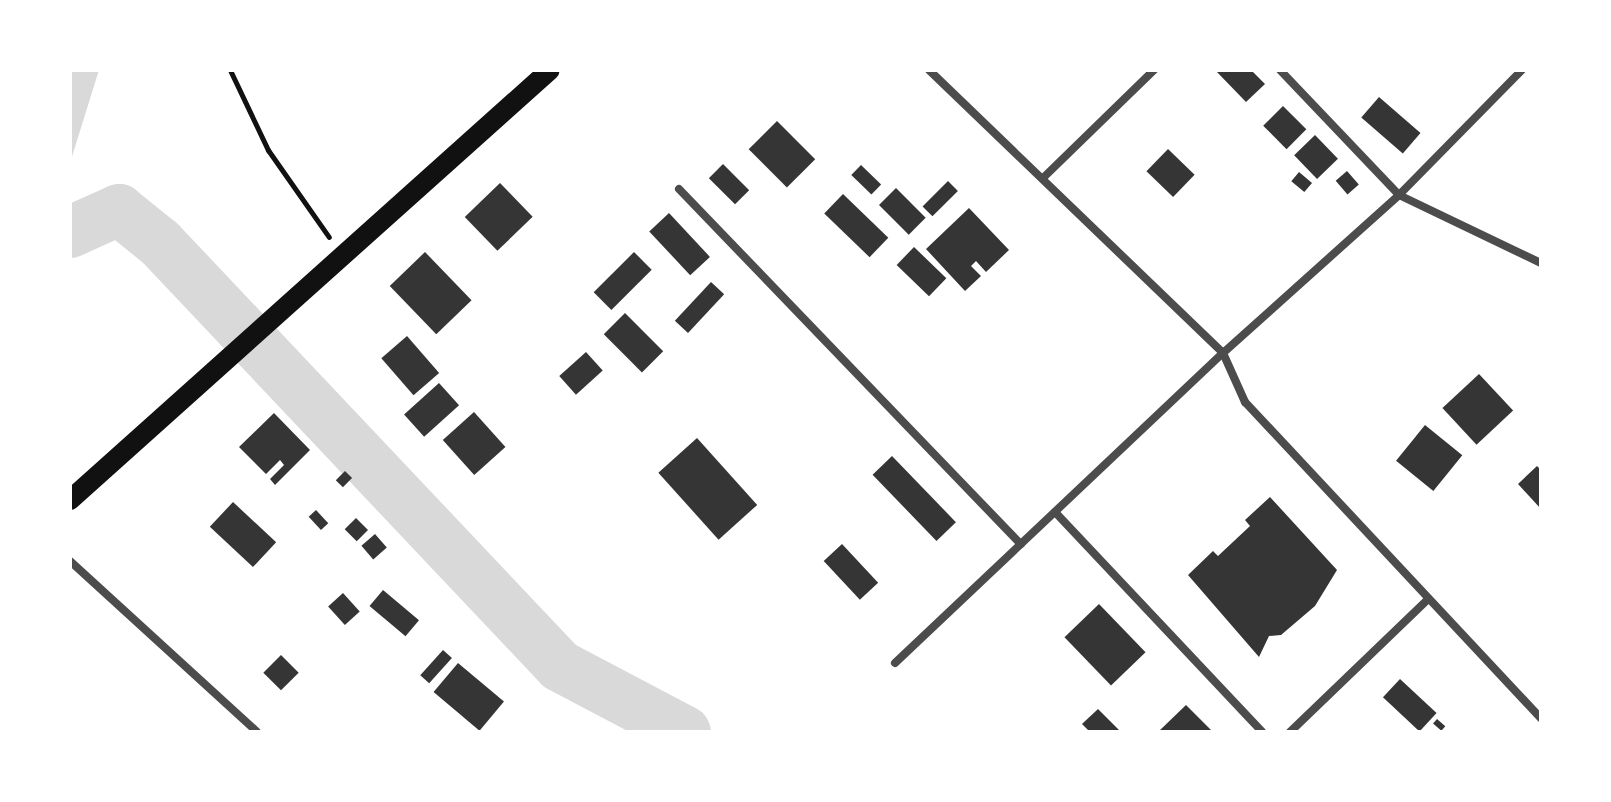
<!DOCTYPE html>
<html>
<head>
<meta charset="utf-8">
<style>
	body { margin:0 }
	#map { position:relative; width:1611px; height:802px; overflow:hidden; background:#fff; font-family:"PT Sans",sans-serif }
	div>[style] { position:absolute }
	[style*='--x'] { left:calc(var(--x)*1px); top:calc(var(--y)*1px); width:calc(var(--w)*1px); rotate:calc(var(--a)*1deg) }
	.water>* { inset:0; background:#d9d9d9 }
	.river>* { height:52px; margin:-26px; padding:0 26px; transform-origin:26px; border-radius:26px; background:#d9d9d9 }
	.building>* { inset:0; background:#353535; transform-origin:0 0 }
	.path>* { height:5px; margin:-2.5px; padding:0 2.5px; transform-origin:2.5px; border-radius:2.5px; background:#111 }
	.minor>* { height:8px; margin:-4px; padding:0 4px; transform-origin:4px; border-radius:4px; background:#4c4c4c }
	.primary>* { height:20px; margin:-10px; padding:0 10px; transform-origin:10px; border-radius:10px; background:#111 }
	span { translate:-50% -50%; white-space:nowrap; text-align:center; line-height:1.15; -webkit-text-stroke:6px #fff; paint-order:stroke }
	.frame { position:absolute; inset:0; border:72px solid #fff; pointer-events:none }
</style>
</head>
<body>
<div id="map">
	<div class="water">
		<div style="clip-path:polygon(70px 70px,99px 70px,70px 163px)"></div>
	</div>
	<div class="river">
		<div style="--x:70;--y:232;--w:54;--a:-24.2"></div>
		<div style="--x:119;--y:210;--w:53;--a:38.8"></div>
		<div style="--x:160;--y:243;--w:582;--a:46.6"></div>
		<div style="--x:560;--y:666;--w:141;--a:27.8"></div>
	</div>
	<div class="building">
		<div style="clip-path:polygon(1215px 70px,1251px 70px,1265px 84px,1246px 102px)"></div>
		<div style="left:1379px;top:97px;width:55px;height:27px;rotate:41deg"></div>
		<div style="left:1283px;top:106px;width:33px;height:28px;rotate:45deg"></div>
		<div style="left:777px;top:121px;width:54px;height:40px;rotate:45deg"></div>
		<div style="left:1315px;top:135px;width:33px;height:29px;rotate:46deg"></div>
		<div style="left:1168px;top:149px;width:37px;height:31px;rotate:44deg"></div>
		<div style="left:723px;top:164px;width:37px;height:20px;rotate:45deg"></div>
		<div style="left:861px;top:165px;width:28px;height:14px;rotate:44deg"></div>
		<div style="left:1347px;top:171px;width:18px;height:15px;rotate:49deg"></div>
		<div style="left:1299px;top:172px;width:17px;height:12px;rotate:40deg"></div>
		<div style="left:948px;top:181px;width:14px;height:36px;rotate:45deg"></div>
		<div style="left:500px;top:183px;width:47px;height:49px;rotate:46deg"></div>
		<div style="left:896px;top:188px;width:42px;height:24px;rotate:45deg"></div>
		<div style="left:843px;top:194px;width:63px;height:27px;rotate:44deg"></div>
		<div style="clip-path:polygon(969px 208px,1009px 250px,986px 272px,976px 261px,971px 266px,981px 276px,965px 291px,926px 249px)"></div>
		<div style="left:669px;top:213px;width:60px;height:27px;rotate:47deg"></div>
		<div style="left:914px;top:247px;width:45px;height:25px;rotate:44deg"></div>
		<div style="left:425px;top:252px;width:67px;height:49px;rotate:46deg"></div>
		<div style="left:634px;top:252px;width:25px;height:57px;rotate:45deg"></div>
		<div style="left:711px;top:282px;width:18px;height:53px;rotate:43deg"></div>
		<div style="left:625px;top:313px;width:54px;height:30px;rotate:45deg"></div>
		<div style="left:407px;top:336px;width:49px;height:34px;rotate:49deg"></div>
		<div style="left:586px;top:352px;width:25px;height:36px;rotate:48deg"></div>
		<div style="left:1479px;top:374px;width:50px;height:50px;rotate:47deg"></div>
		<div style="left:439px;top:383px;width:30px;height:47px;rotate:48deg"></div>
		<div style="left:474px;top:412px;width:47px;height:42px;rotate:48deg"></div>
		<div style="clip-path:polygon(274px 413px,310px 450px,275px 485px,270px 479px,284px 465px,280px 460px,266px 474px,239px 447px)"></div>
		<div style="left:1425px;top:425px;width:48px;height:46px;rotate:39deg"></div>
		<div style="left:697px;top:438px;width:90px;height:52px;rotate:48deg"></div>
		<div style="left:892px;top:456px;width:92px;height:27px;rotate:46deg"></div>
		<div style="clip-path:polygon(1537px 466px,1541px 470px,1541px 509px,1518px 484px)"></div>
		<div style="left:345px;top:471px;width:10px;height:13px;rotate:45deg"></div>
		<div style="clip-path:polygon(1270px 497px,1337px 570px,1315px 606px,1281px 635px,1269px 636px,1259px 657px,1188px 575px,1213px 551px,1218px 556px,1250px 526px,1245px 520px)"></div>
		<div style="left:233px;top:502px;width:59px;height:34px;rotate:43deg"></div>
		<div style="left:316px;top:510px;width:18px;height:10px;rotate:47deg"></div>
		<div style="left:356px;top:518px;width:17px;height:16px;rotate:45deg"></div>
		<div style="left:375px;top:534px;width:18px;height:18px;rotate:49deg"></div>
		<div style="left:842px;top:544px;width:53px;height:25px;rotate:47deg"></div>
		<div style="left:383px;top:590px;width:47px;height:21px;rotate:40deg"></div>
		<div style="left:343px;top:593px;width:25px;height:20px;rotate:48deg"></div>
		<div style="left:1099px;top:604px;width:67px;height:48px;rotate:46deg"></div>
		<div style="left:443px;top:650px;width:12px;height:34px;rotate:42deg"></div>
		<div style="left:281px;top:655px;width:25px;height:25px;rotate:45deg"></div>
		<div style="left:458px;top:663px;width:60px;height:38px;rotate:40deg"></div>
		<div style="left:1400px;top:679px;width:50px;height:25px;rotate:43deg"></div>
		<div style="clip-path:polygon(1186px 705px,1213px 732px,1158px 732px)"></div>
		<div style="clip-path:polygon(1098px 709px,1121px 732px,1090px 732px,1082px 724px)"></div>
		<div style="left:1437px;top:719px;width:11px;height:6px;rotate:41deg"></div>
	</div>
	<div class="path">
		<div style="--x:230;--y:70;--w:89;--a:64.6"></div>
		<div style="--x:268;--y:150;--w:106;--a:55"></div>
	</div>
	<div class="minor">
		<div style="--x:929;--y:70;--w:408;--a:43.9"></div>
		<div style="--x:1223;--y:353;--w:54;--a:65.8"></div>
		<div style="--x:1245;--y:402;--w:433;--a:46.9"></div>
		<div style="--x:1280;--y:70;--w:173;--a:46.4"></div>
		<div style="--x:1399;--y:195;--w:157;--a:25.6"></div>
		<div style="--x:1043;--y:178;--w:155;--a:-44.2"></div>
		<div style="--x:679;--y:189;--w:493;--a:46.1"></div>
		<div style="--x:1055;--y:512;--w:302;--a:46.7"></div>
		<div style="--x:70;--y:561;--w:253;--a:42.4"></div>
		<div style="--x:895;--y:663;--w:451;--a:-43.4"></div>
		<div style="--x:1223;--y:353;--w:237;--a:-41.9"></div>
		<div style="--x:1399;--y:195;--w:175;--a:-45.5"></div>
		<div style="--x:1290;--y:732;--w:192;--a:-43.9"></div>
	</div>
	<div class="primary">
		<div style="--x:70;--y:500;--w:644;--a:-41.86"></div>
	</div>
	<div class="frame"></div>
</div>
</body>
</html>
